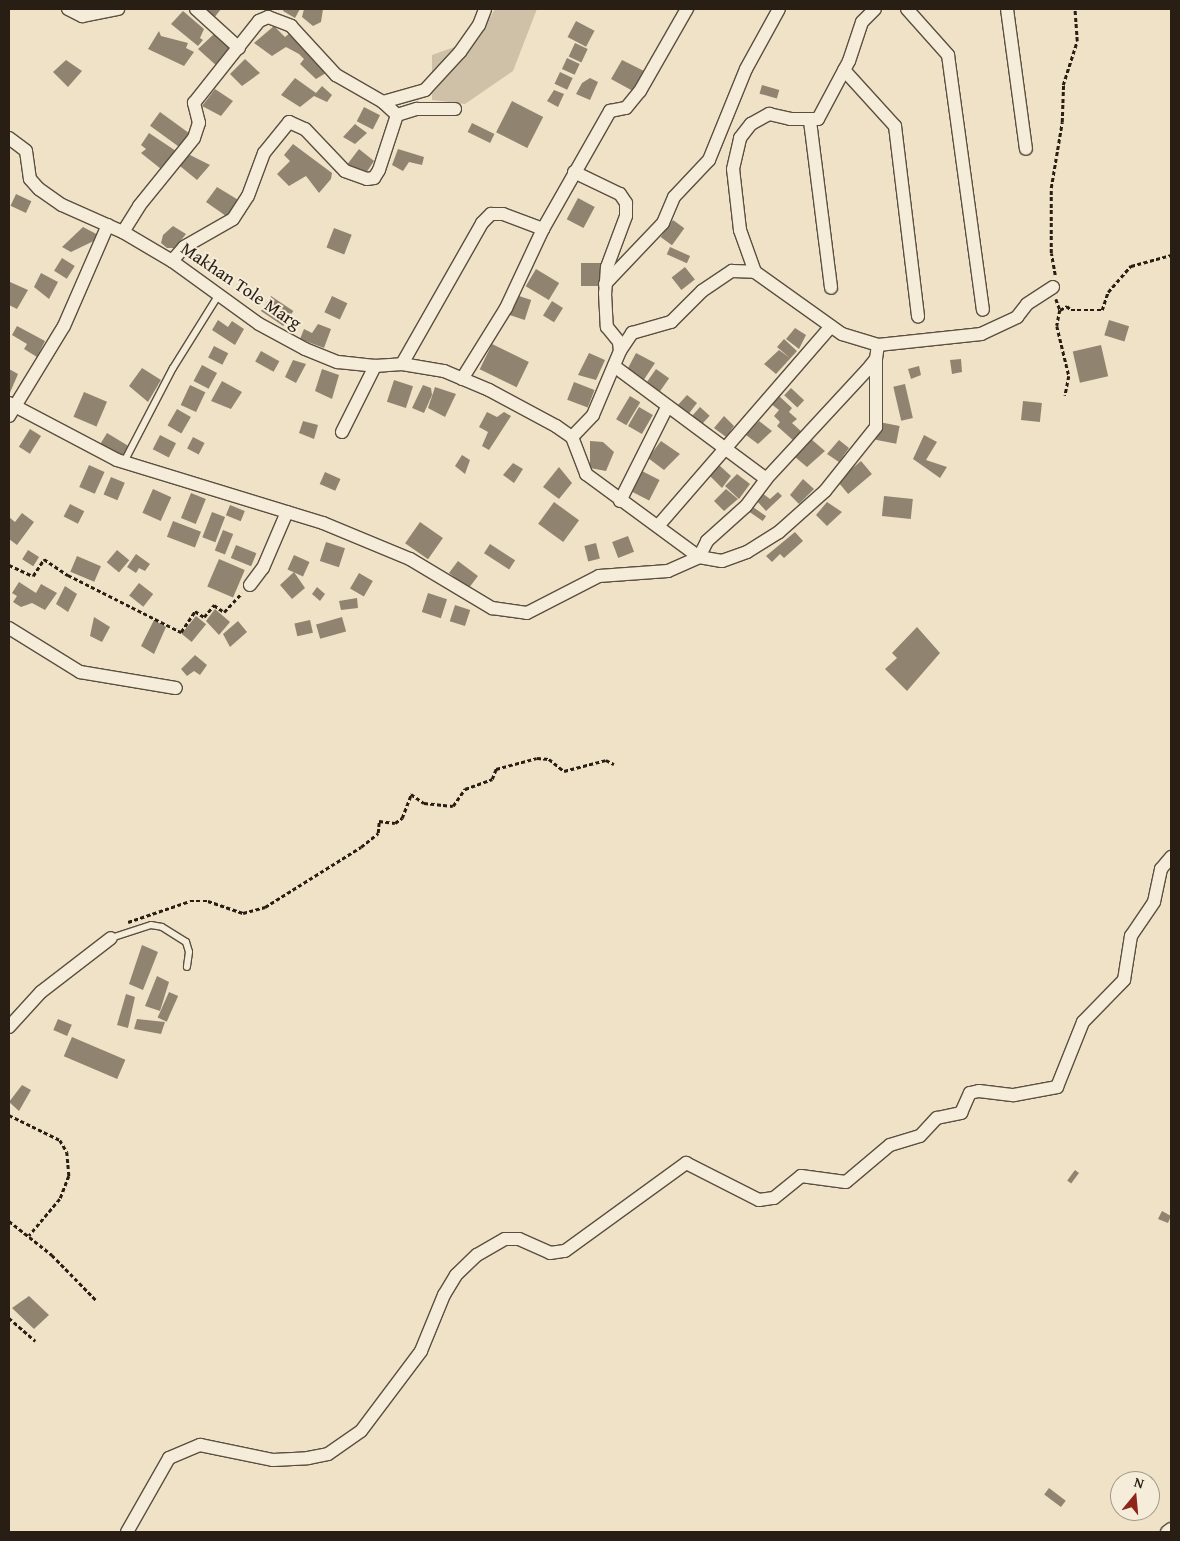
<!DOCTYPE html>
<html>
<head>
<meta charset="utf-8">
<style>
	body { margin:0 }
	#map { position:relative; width:1180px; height:1541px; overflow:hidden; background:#f0e2c6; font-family:"Gentium Book Plus",serif }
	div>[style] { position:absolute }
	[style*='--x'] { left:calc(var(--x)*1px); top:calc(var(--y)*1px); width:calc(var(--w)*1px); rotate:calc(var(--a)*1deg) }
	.green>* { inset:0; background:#cec1a8 }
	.building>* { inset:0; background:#908471; transform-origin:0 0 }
	.path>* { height:2.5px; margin-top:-1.25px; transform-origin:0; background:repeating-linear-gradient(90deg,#281e14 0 4px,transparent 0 6.5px) }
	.roads { filter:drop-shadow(1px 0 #5a4f40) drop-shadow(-1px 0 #5a4f40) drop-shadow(0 1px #5a4f40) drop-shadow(0 -1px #5a4f40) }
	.lane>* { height:6px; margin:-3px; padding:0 3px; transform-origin:3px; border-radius:3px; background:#f5ecda }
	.street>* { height:12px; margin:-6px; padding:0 6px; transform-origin:6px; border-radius:6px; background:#f5ecda }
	span { translate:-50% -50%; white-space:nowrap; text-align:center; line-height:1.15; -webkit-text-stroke:4px #f5ecda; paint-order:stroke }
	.street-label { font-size:18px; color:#281e14 }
	.frame { position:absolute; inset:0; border:10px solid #281e14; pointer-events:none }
	.north { position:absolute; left:1110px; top:1471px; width:50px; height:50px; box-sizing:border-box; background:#f5ecda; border:1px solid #a39a8b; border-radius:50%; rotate:17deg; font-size:14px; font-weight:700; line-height:20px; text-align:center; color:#281e14 }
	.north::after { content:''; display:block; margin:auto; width:18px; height:22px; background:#8f2418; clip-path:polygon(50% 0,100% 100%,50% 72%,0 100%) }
</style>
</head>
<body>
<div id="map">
	<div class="green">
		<div style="clip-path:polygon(495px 9px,537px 9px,513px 71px,465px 104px,432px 100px,432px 55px,477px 39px)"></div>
	</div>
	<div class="building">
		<div style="clip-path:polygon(204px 9px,221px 9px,214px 18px)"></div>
		<div style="clip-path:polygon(284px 9px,300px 9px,295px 18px,283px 11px)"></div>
		<div style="clip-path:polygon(304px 9px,323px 9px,321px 22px,313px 26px,302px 17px)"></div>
		<div style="clip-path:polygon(183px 11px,204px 29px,200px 38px,203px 40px,198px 46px,171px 24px)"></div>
		<div style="left:576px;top:21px;width:21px;height:18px;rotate:28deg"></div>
		<div style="clip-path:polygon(274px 26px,285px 37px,290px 33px,326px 73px,316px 79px,300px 64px,304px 59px,299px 54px,286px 47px,272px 56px,254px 43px)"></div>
		<div style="clip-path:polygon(159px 31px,161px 36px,188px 43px,186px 48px,194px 52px,184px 66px,148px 49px)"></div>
		<div style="clip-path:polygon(215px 33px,232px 50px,218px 67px,198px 49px)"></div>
		<div style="left:575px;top:43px;width:14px;height:15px;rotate:25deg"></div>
		<div style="left:567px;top:58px;width:14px;height:12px;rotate:25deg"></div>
		<div style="clip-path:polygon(245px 59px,260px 73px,242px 86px,230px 74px)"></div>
		<div style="clip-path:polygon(66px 60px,82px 71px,68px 87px,53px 72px)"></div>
		<div style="clip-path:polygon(622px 60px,646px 72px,633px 91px,611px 79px)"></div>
		<div style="left:560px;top:72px;width:14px;height:13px;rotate:25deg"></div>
		<div style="clip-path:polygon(295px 78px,316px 93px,322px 86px,332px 95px,327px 102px,314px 96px,300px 107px,281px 95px)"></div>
		<div style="clip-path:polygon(590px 78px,598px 82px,590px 100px,576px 94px,582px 83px)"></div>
		<div style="left:762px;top:85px;width:18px;height:9px;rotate:16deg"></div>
		<div style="clip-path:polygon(215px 89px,233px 101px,221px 116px,202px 106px)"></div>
		<div style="clip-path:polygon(554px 90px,564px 94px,558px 107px,547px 101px)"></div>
		<div style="left:512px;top:101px;width:35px;height:35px;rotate:27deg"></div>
		<div style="left:364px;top:107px;width:18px;height:16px;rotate:27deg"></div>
		<div style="left:160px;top:112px;width:37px;height:17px;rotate:36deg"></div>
		<div style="left:472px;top:123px;width:25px;height:10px;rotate:26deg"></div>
		<div style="clip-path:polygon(355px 124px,367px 133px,355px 144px,343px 137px)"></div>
		<div style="clip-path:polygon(149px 133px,179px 153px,161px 169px,141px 153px,146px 149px,141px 145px)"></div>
		<div style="clip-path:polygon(293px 144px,332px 173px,331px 179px,319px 193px,306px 176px,289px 186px,277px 174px,290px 161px,284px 155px)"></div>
		<div style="clip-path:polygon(359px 149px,374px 161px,364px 176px,346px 166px)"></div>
		<div style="clip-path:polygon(398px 149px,424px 157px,422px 165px,409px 162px,403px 171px,392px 165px)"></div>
		<div style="clip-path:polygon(188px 154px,210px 165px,197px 180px,180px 166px)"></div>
		<div style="clip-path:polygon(217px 187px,240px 201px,226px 216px,206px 202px)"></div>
		<div style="left:16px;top:194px;width:17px;height:13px;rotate:25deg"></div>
		<div style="left:578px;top:198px;width:19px;height:24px;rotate:28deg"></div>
		<div style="left:673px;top:220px;width:14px;height:21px;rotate:36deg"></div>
		<div style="clip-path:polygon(173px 226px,186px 234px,175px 248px,167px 248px,161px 243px,163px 235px)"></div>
		<div style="clip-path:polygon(83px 227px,102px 237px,71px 252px,62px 247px)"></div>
		<div style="left:334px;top:228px;width:19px;height:21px;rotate:21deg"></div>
		<div style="left:670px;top:247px;width:22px;height:8px;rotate:24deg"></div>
		<div style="left:62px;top:258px;width:15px;height:15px;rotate:32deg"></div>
		<div style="left:581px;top:263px;width:22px;height:23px"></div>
		<div style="left:685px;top:267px;width:16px;height:17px;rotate:52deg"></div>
		<div style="left:536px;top:269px;width:27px;height:20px;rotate:31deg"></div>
		<div style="clip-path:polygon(41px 273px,58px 282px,49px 299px,34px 287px)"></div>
		<div style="clip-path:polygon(10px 282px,28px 290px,17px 309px,9px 305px)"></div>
		<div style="left:516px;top:295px;width:16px;height:21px;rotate:18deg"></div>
		<div style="left:271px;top:296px;width:27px;height:18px;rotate:34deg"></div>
		<div style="left:332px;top:296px;width:17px;height:18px;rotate:25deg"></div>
		<div style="left:552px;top:301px;width:13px;height:17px;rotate:32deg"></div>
		<div style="clip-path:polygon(218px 320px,228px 327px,232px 321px,244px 329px,235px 345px,212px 330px)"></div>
		<div style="left:1109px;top:320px;width:21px;height:16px;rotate:17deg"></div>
		<div style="clip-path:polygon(318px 324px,331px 329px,324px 348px,300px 339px,304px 329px,312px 333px)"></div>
		<div style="clip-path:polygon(17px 326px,45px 341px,37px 357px,24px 349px,27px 344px,12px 335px)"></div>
		<div style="clip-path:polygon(795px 328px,806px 335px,799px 349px,786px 339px)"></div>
		<div style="clip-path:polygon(784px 339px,797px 351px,776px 374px,764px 364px,779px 350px,790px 358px,777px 347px)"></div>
		<div style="left:492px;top:344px;width:41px;height:28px;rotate:26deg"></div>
		<div style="left:1101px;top:345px;width:32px;height:29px;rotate:77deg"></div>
		<div style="left:214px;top:346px;width:16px;height:13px;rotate:27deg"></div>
		<div style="left:261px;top:351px;width:21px;height:12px;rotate:29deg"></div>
		<div style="clip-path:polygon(589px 353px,605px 360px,596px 380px,578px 375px)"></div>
		<div style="clip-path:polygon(636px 353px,655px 363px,643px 381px,627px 370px)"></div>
		<div style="clip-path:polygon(961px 359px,962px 372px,952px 374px,950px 360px)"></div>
		<div style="clip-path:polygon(293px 360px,306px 364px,296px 383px,285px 377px)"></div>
		<div style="left:202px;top:365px;width:17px;height:18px;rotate:28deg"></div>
		<div style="clip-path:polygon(919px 366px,921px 375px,911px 379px,908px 369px)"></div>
		<div style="clip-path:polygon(142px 368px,161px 380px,148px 402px,129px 386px)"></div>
		<div style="clip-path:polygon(9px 369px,18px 374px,9px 395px)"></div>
		<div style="clip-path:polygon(322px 369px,339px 375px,332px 399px,315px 391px)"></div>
		<div style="left:656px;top:369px;width:16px;height:18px;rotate:35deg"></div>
		<div style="left:394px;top:380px;width:20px;height:23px;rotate:18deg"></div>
		<div style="clip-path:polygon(222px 381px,242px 392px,231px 409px,211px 401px)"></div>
		<div style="left:574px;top:382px;width:22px;height:19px;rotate:21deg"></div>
		<div style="left:905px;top:384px;width:35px;height:12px;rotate:77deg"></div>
		<div style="left:190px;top:385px;width:17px;height:22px;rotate:25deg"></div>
		<div style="clip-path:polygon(423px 385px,431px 388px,432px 395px,424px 413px,412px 408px)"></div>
		<div style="clip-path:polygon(435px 387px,456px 394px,445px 417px,428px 408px)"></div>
		<div style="left:791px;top:388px;width:18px;height:10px;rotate:43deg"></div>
		<div style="left:84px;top:392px;width:25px;height:27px;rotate:23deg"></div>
		<div style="clip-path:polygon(687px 395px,697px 403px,687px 416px,677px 406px)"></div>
		<div style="clip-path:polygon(778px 395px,792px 408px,789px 412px,797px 419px,792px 423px,803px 433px,795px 442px,777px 426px,780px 422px,774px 416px,779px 410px,771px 404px)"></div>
		<div style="left:630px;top:396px;width:12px;height:27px;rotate:31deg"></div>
		<div style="left:1023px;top:401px;width:19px;height:19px;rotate:6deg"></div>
		<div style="left:639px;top:407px;width:16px;height:22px;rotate:30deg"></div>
		<div style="left:700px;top:407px;width:13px;height:14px;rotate:42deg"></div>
		<div style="left:177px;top:409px;width:16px;height:19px;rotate:30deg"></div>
		<div style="clip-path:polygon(487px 412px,497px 417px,504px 412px,511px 416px,489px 450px,482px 446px,488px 432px,479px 427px)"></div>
		<div style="clip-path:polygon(724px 416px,734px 426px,726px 437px,714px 428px)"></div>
		<div style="clip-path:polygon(303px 421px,318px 425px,314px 439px,299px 433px)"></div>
		<div style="clip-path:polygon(759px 421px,772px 431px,758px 444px,746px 435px)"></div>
		<div style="left:879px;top:422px;width:21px;height:18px;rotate:11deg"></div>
		<div style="left:30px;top:429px;width:13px;height:21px;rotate:32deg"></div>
		<div style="left:107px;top:433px;width:27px;height:15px;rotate:31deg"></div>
		<div style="left:160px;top:435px;width:18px;height:16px;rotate:27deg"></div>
		<div style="clip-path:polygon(924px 435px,937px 442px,926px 460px,947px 467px,940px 478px,913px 459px)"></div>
		<div style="left:193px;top:437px;width:13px;height:13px;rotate:27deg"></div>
		<div style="clip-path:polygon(811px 439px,825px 451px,807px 467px,795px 457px)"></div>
		<div style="clip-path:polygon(839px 440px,849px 448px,839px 462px,827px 454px)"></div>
		<div style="clip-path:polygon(590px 441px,603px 442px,614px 452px,606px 471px,590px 468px)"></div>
		<div style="clip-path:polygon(661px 441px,680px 454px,664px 470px,648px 458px)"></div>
		<div style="clip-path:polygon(462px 455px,470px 460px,465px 474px,455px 466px)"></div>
		<div style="left:861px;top:461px;width:17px;height:31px;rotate:50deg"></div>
		<div style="clip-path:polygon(513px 463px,523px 469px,514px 483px,503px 475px)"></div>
		<div style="left:89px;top:465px;width:17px;height:24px;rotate:24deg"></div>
		<div style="clip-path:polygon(719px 465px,731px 476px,722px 488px,709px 475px)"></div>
		<div style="clip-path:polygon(559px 467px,572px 483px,559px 499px,543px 487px)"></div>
		<div style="left:640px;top:470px;width:22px;height:23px;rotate:27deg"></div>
		<div style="left:325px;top:472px;width:17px;height:13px;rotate:24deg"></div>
		<div style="clip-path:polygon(737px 474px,750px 484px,739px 499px,725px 486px)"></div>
		<div style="left:111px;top:477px;width:15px;height:19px;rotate:23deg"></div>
		<div style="clip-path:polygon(803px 479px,814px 489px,799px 504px,790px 495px)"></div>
		<div style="left:153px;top:489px;width:20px;height:26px;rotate:24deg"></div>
		<div style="clip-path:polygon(726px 489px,738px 499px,724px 511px,714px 501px)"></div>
		<div style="clip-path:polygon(778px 492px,782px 496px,766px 511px,756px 500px,762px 493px,770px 499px)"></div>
		<div style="left:191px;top:493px;width:16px;height:27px;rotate:22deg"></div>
		<div style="left:884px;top:496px;width:29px;height:20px;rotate:6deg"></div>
		<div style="left:554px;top:502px;width:31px;height:27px;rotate:36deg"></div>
		<div style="clip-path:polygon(827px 502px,842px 512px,827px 526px,816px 515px)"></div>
		<div style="left:70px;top:504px;width:16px;height:14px;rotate:27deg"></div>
		<div style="left:230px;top:505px;width:16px;height:11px;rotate:22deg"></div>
		<div style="left:753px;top:507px;width:16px;height:6px;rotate:35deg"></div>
		<div style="left:212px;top:512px;width:14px;height:27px;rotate:21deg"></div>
		<div style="clip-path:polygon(22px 513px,34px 522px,17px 545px,9px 539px,9px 517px,15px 522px)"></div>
		<div style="left:173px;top:521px;width:30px;height:17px;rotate:21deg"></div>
		<div style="left:420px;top:522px;width:28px;height:26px;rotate:35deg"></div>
		<div style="left:223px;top:530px;width:11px;height:22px;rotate:22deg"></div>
		<div style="clip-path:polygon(795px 532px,803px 541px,784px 558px,780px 554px,772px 562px,766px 556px)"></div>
		<div style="left:628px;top:536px;width:17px;height:17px;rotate:69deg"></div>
		<div style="left:326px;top:542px;width:20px;height:20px;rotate:18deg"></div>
		<div style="left:596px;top:543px;width:16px;height:12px;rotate:76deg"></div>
		<div style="left:490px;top:544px;width:30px;height:11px;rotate:33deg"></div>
		<div style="left:236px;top:545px;width:22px;height:14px;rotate:22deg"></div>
		<div style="left:28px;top:550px;width:13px;height:11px;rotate:32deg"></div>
		<div style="left:117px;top:550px;width:16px;height:16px;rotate:40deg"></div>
		<div style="clip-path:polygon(136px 554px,150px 564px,145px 571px,139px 568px,136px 573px,127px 567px)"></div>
		<div style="left:294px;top:555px;width:17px;height:16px;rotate:24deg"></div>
		<div style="left:77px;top:556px;width:26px;height:17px;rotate:23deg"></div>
		<div style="left:219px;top:559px;width:28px;height:30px;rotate:23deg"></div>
		<div style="left:458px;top:561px;width:25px;height:15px;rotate:37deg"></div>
		<div style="clip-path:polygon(294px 572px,305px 588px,292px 599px,280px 585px)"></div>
		<div style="left:359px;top:573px;width:16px;height:18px;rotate:30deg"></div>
		<div style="clip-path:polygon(19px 582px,36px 593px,41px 584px,57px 593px,45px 610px,32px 603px,21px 607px,13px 602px,17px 596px,12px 593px)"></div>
		<div style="left:139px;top:583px;width:18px;height:16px;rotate:38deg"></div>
		<div style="clip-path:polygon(65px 586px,77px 594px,68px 612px,56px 604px)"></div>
		<div style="clip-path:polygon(317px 587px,325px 594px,320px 601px,312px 594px)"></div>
		<div style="left:428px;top:593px;width:20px;height:20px;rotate:18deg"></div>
		<div style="clip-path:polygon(357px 598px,358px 608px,341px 610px,339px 601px)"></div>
		<div style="left:455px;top:605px;width:16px;height:17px;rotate:18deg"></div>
		<div style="clip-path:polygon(215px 609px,230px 622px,219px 635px,206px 621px)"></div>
		<div style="left:196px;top:616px;width:13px;height:23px;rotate:39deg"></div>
		<div style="clip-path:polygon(94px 617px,110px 627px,102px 642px,90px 636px)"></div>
		<div style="left:342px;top:617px;width:15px;height:27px;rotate:74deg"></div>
		<div style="clip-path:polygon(154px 620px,166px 627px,154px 654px,141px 646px)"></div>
		<div style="left:310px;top:620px;width:13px;height:16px;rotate:77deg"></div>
		<div style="clip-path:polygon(238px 621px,247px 632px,230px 647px,223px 634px)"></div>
		<div style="clip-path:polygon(917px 627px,940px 653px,907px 691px,885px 669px,897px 658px,892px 653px)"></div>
		<div style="clip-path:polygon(195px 655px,207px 665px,200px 675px,194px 671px,187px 676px,181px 669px)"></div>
		<div style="clip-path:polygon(142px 945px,158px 952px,143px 990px,129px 984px)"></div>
		<div style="clip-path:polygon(157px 976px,169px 982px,160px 1011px,145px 1006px)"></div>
		<div style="left:169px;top:992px;width:10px;height:28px;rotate:24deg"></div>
		<div style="clip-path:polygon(126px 994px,135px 997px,128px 1028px,117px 1025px)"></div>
		<div style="left:58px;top:1019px;width:15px;height:12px;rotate:23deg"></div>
		<div style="clip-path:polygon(137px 1019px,165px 1022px,161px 1034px,134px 1029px)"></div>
		<div style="left:72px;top:1037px;width:58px;height:21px;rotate:23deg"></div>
		<div style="clip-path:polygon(22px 1085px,31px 1090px,19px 1111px,9px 1102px)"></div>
		<div style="left:1075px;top:1170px;width:5px;height:13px;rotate:37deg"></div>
		<div style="clip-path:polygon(1162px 1211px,1171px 1216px,1168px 1223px,1158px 1219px)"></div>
		<div style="clip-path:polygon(29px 1296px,49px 1315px,34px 1329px,12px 1308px)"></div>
		<div style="left:1049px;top:1488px;width:21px;height:8px;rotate:37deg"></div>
	</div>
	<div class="path">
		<div style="--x:1055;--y:275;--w:22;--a:-100"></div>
		<div style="--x:1051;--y:253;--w:65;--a:-90"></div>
		<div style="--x:1051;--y:188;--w:67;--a:-80.5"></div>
		<div style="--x:1062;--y:122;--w:37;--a:-88"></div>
		<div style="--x:1063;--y:85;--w:46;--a:-72.3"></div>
		<div style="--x:1077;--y:41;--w:32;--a:-94"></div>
		<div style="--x:1056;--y:299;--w:12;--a:70"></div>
		<div style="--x:1060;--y:310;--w:16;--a:101"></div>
		<div style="--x:1057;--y:326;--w:51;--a:76.5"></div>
		<div style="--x:1069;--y:376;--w:20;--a:101"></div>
		<div style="--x:1060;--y:310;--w:8;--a:-30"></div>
		<div style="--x:1067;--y:306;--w:6;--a:45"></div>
		<div style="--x:1071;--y:310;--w:31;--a:0"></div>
		<div style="--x:1102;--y:310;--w:19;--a:-72"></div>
		<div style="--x:1108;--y:292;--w:35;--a:-49"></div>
		<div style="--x:1131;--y:266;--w:41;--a:-15.4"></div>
		<div style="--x:9;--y:565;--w:26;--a:25"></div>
		<div style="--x:33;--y:576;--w:20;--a:-57"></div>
		<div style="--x:44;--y:559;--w:29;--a:34"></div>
		<div style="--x:68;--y:575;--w:127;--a:26.8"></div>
		<div style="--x:181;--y:632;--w:25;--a:-56"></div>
		<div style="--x:195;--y:611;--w:11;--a:34"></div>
		<div style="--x:204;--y:617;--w:16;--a:-50"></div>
		<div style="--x:214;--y:605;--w:12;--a:35"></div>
		<div style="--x:224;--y:612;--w:26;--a:-47"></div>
		<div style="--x:128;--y:922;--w:65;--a:-18.7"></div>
		<div style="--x:190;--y:901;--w:18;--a:0"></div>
		<div style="--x:208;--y:901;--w:37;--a:19"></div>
		<div style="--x:243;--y:913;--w:23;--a:-15"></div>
		<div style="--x:265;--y:907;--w:113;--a:-32"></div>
		<div style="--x:361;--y:847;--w:22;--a:-39"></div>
		<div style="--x:378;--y:833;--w:12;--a:-85"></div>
		<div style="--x:379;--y:821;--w:16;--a:7"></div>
		<div style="--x:395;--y:823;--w:9;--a:-36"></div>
		<div style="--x:402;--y:818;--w:26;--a:-69"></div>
		<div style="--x:411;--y:794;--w:16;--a:35"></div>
		<div style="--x:424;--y:803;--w:29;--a:6"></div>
		<div style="--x:453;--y:806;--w:21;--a:-55"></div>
		<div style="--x:465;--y:789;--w:29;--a:-20"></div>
		<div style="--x:492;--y:779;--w:11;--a:-68"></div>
		<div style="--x:496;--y:769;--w:42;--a:-15"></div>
		<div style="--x:537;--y:758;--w:12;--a:5"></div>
		<div style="--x:549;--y:759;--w:19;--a:39"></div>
		<div style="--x:564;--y:771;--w:43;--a:-14.7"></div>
		<div style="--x:606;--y:760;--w:9;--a:27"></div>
		<div style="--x:9;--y:1115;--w:57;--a:26.1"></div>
		<div style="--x:60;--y:1140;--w:14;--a:60"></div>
		<div style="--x:67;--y:1152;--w:24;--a:85"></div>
		<div style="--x:69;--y:1176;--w:25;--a:111"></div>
		<div style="--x:60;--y:1199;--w:48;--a:130"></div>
		<div style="--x:9;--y:1221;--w:55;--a:38.3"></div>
		<div style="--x:52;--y:1255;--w:63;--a:45.6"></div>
		<div style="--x:9;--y:1318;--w:35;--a:41"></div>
	</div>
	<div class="roads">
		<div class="lane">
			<div style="--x:124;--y:462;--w:106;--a:-62.5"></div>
			<div style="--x:173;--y:368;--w:85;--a:-58"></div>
			<div style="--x:111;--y:938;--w:42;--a:-18"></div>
			<div style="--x:151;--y:925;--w:11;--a:10"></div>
			<div style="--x:162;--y:927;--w:28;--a:32"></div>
			<div style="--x:186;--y:942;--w:10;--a:73"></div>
			<div style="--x:189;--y:952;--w:15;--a:98"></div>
		</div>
		<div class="street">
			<div style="--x:68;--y:9;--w:16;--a:27"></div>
			<div style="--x:82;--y:16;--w:37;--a:-11"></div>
			<div style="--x:196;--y:9;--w:58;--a:42.2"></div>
			<div style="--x:907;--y:9;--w:62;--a:48.3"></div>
			<div style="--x:948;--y:55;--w:257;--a:82.2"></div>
			<div style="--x:1007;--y:9;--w:141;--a:82.3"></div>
			<div style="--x:844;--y:70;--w:76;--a:47.7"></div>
			<div style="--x:895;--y:126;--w:192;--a:83.1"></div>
			<div style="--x:383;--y:102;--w:44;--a:-15.9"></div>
			<div style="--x:425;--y:90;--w:52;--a:-47.4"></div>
			<div style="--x:460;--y:52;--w:33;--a:-55"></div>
			<div style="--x:479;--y:25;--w:17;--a:-69"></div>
			<div style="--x:810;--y:121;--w:168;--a:82.8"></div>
			<div style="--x:9;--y:138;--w:21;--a:37"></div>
			<div style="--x:26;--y:151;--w:28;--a:82"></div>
			<div style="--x:30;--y:179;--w:13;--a:48"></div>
			<div style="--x:39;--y:189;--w:28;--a:35"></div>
			<div style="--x:62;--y:205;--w:67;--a:23.9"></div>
			<div style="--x:123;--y:232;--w:57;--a:30.6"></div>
			<div style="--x:172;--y:261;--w:107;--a:35.9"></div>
			<div style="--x:259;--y:324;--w:52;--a:28.5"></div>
			<div style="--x:305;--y:349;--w:35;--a:22"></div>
			<div style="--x:338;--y:362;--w:37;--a:6"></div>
			<div style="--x:375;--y:366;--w:27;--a:-4"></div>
			<div style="--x:402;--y:364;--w:43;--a:9.5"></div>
			<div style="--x:444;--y:371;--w:49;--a:22.9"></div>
			<div style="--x:489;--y:390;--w:76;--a:28.2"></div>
			<div style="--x:556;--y:426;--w:19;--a:35"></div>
			<div style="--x:572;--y:437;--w:40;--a:69"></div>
			<div style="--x:586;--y:474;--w:140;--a:36.3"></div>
			<div style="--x:699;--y:557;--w:18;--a:-63"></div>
			<div style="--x:707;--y:541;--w:52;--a:-41.9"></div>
			<div style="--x:746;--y:506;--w:34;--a:-53"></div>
			<div style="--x:766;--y:479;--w:149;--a:-47.2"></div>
			<div style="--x:867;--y:370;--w:14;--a:-51"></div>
			<div style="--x:876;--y:359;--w:14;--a:-82"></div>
			<div style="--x:574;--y:172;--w:51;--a:25.6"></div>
			<div style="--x:620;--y:194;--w:11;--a:56"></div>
			<div style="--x:626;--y:203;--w:13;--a:90"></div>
			<div style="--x:626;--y:216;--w:54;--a:110.4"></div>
			<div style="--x:607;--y:267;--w:26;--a:94"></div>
			<div style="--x:605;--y:293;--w:34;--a:87"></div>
			<div style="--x:607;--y:327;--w:19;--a:51"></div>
			<div style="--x:619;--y:342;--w:9;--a:84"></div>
			<div style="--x:123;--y:232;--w:31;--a:-58"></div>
			<div style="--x:139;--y:206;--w:87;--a:-51"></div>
			<div style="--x:194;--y:138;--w:16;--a:-72"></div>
			<div style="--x:199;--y:123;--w:21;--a:-104"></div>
			<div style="--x:194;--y:103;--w:105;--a:-51.6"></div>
			<div style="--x:259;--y:21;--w:10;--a:-24"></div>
			<div style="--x:268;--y:17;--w:25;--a:21"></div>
			<div style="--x:291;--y:26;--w:67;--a:47.4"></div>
			<div style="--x:336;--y:75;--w:54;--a:29.9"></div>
			<div style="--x:383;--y:102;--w:19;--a:43"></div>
			<div style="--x:172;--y:261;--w:18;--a:-49"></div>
			<div style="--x:184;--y:247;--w:56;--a:-29.7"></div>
			<div style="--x:233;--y:219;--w:27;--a:-57"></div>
			<div style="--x:248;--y:196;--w:46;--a:-69.6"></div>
			<div style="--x:264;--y:153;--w:40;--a:-51"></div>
			<div style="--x:289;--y:122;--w:17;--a:24"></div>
			<div style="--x:305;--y:129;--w:58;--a:46.4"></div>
			<div style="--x:345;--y:171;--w:23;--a:20"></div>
			<div style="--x:367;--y:179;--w:7;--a:-8"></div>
			<div style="--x:374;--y:178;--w:9;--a:-58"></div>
			<div style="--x:379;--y:170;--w:58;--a:-71.9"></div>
			<div style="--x:397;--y:115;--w:21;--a:-17"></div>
			<div style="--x:417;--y:109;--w:38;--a:0"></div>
			<div style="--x:755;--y:272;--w:45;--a:-109.7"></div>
			<div style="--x:740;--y:230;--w:61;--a:-96.5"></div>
			<div style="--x:733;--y:169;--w:32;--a:-77"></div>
			<div style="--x:740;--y:138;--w:18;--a:-52"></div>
			<div style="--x:751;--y:124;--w:21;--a:-29"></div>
			<div style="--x:769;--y:114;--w:22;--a:13"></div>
			<div style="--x:790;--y:119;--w:28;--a:0"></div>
			<div style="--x:818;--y:119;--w:66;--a:-61.9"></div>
			<div style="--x:849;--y:61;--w:41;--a:-71.6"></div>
			<div style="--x:862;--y:22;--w:18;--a:-45"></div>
			<div style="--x:605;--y:284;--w:84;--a:-46.4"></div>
			<div style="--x:663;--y:223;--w:28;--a:-67"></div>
			<div style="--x:674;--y:197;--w:51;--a:-46.6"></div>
			<div style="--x:709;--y:160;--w:98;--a:-67.9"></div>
			<div style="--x:746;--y:69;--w:68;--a:-61.2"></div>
			<div style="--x:402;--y:364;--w:162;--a:-60.4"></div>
			<div style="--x:482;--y:223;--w:13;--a:-45"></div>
			<div style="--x:491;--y:214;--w:12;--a:0"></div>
			<div style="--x:503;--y:214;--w:43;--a:20.6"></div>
			<div style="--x:543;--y:229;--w:136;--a:-60.4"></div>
			<div style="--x:610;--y:111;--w:16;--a:-11"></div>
			<div style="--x:626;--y:108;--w:22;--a:-51"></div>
			<div style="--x:640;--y:91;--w:95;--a:-60.2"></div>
			<div style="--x:614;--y:366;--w:189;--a:36.6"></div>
			<div style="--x:462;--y:379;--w:84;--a:-58.2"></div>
			<div style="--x:506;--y:308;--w:87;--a:-64.9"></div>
			<div style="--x:9;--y:403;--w:122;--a:27.8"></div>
			<div style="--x:117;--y:460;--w:215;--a:17"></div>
			<div style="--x:323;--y:523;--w:94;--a:22.5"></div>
			<div style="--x:410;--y:559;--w:96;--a:30.9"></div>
			<div style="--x:492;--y:608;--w:35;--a:8"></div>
			<div style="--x:527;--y:613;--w:81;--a:-27.2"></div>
			<div style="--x:599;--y:576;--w:69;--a:-4.1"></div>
			<div style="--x:668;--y:571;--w:34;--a:-24"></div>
			<div style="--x:699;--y:557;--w:23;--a:10"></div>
			<div style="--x:722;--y:561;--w:27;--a:-20"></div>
			<div style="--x:747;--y:552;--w:38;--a:-32"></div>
			<div style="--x:779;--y:532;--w:62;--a:-41.7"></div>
			<div style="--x:825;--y:491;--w:82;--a:-51.4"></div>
			<div style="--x:876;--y:427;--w:68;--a:-90"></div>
			<div style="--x:9;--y:416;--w:105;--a:-58.6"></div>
			<div style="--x:64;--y:326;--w:110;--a:-66.5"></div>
			<div style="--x:342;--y:432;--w:74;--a:-63.4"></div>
			<div style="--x:572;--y:437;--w:30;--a:-46"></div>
			<div style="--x:593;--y:415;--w:69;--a:-67.1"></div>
			<div style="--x:620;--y:351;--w:22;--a:-56"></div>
			<div style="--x:632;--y:333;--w:41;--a:-15.8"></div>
			<div style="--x:671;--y:322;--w:44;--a:-45"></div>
			<div style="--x:702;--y:291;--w:36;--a:-34"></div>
			<div style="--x:732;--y:271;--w:23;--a:2"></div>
			<div style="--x:755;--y:272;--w:107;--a:35.5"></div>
			<div style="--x:842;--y:334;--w:38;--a:17"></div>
			<div style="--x:878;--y:345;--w:104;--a:-6.1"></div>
			<div style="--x:981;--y:334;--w:40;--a:-25"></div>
			<div style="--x:1017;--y:317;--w:16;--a:-52"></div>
			<div style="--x:1027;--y:304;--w:31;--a:-33"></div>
			<div style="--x:620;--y:501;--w:105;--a:-63.4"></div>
			<div style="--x:658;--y:526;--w:264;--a:-49.1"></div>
			<div style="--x:250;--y:585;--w:21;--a:-53"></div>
			<div style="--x:263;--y:568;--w:61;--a:-66.8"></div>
			<div style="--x:9;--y:628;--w:84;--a:31.8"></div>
			<div style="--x:80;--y:672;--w:97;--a:9.5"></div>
			<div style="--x:9;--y:1027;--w:47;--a:-47.6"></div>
			<div style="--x:41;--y:992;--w:88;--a:-37.6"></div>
			<div style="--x:127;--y:1532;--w:85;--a:-60.4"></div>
			<div style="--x:169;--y:1458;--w:34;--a:-23"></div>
			<div style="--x:200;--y:1445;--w:75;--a:11.6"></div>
			<div style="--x:273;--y:1460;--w:35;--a:-3"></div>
			<div style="--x:308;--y:1458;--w:20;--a:-11"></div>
			<div style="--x:328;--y:1454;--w:40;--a:-34.9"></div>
			<div style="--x:361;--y:1431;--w:100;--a:-53.1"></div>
			<div style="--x:421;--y:1351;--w:61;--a:-67.7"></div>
			<div style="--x:444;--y:1295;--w:23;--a:-59"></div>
			<div style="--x:456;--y:1275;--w:29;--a:-44"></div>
			<div style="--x:477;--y:1255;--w:32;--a:-30"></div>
			<div style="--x:505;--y:1239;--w:14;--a:0"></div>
			<div style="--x:519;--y:1239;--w:34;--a:24"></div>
			<div style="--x:550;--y:1253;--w:15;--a:-8"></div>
			<div style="--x:565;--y:1251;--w:150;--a:-36"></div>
			<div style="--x:686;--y:1163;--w:82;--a:26.9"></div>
			<div style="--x:759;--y:1200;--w:15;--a:-8"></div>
			<div style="--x:774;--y:1198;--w:35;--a:-39"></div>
			<div style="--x:801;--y:1176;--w:45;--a:7.6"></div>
			<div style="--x:846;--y:1182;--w:57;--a:-40.1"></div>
			<div style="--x:890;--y:1145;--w:31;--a:-17"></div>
			<div style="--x:920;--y:1136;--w:25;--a:-47"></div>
			<div style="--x:937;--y:1118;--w:25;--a:-12"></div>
			<div style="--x:961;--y:1113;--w:22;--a:-66"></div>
			<div style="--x:970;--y:1093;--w:9;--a:-13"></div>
			<div style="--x:979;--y:1091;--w:35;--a:7"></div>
			<div style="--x:1014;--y:1095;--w:44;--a:-10.5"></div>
			<div style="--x:1057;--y:1087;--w:70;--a:-68.2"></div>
			<div style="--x:1083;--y:1022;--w:59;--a:-45.7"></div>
			<div style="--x:1124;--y:980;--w:45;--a:-81"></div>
			<div style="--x:1131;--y:936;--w:41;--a:-55.9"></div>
			<div style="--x:1154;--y:902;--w:34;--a:-78"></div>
			<div style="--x:1161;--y:869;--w:16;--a:-50"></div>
			<div style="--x:1167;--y:1532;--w:5;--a:-37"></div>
		</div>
	</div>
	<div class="street-label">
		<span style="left:241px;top:286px;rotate:34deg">Makhan Tole Marg</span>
	</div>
	<div class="frame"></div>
	<div class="north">N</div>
</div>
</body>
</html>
